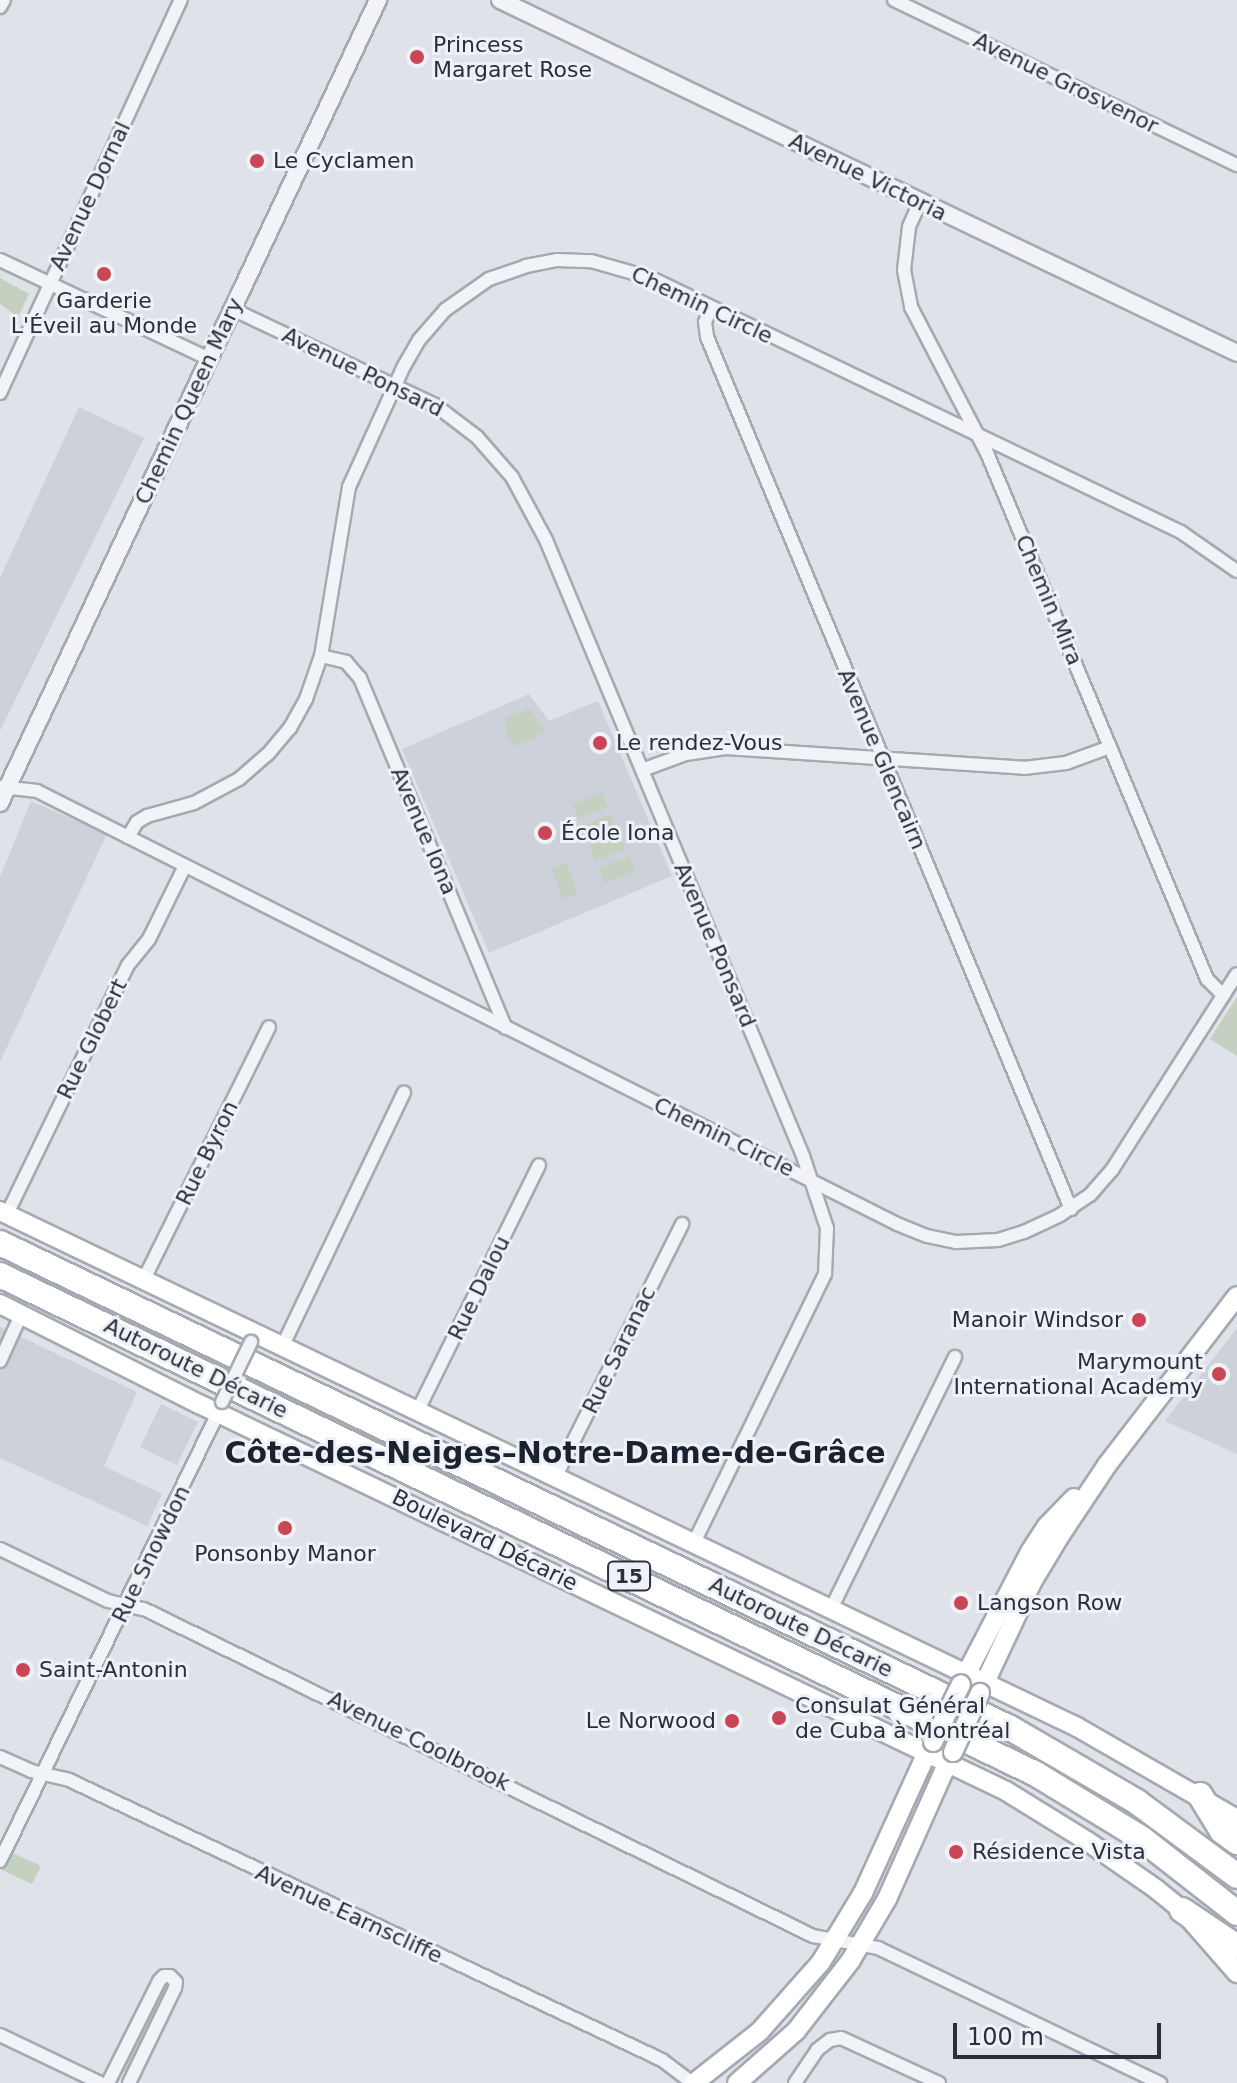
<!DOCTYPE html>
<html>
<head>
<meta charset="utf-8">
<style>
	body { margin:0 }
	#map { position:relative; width:1237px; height:2083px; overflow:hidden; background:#dfe2e8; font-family:"DejaVu Sans",sans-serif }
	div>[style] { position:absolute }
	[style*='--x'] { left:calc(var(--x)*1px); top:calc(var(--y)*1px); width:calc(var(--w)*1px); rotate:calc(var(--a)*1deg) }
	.built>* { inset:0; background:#cdd1da; transform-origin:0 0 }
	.green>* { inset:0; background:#c4d1c0; transform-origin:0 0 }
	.roads { filter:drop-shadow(2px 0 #a4a9b2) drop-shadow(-2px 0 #a4a9b2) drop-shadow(0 2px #a4a9b2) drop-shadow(0 -2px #a4a9b2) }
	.minor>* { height:12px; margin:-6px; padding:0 6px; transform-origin:6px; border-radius:6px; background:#f1f3f6 }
	.tertiary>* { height:16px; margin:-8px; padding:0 8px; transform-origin:8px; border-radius:8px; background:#f1f3f6 }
	.secondary>* { height:18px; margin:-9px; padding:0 9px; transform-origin:9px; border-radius:9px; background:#fff }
	.motorway>* { height:24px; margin:-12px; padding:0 12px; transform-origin:12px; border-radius:12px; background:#fff }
	.bridges { filter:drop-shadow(2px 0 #a4a9b2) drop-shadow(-2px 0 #a4a9b2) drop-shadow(0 2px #a4a9b2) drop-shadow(0 -2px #a4a9b2) }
	.minor-bridge>* { height:12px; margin:-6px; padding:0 6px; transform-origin:6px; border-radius:6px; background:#f1f3f6 }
	.secondary-bridge>* { height:18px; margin:-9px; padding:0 9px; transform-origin:9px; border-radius:9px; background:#fff }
	.dots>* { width:22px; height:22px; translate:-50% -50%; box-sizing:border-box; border:4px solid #eef1f5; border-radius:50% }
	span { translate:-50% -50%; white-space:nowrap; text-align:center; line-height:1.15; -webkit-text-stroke:6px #eef1f5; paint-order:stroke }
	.shield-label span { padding:2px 6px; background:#eef1f5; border:2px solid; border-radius:6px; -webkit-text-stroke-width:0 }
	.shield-label { font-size:20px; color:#28303e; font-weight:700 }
	.poi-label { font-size:22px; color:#28303e }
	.left { translate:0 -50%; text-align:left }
	.right { translate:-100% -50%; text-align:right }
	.street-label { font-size:22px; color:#28303e }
	.district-label { font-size:30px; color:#1a212f; font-weight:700 }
	.scale { position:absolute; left:953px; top:2023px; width:208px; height:36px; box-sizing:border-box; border:4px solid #28303e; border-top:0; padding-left:10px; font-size:24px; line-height:28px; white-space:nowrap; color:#28303e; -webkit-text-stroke:6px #eef1f5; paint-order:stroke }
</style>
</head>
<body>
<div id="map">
	<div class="built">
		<div style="clip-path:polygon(79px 407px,144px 438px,0 731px,0 578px)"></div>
		<div style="clip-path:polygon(529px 694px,549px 721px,598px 701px,672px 876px,489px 953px,402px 749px)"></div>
		<div style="clip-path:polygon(31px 801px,107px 834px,0 1062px,0 877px)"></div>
		<div style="clip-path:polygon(0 1327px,137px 1392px,104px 1466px,162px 1494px,147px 1526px,0 1458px)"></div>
		<div style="clip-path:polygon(1237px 1328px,1237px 1454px,1165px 1421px)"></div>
		<div style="left:161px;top:1404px;width:41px;height:48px;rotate:26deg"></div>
	</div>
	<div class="green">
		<div style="clip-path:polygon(0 278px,29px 294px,18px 317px,0 304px)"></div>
		<div style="clip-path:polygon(530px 709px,546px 732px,515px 747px,506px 736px,505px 717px)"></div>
		<div style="left:602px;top:792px;width:16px;height:32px;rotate:68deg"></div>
		<div style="left:610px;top:814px;width:17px;height:32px;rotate:65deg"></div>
		<div style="left:619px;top:834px;width:16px;height:32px;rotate:68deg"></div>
		<div style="left:629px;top:856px;width:16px;height:33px;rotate:68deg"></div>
		<div style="left:566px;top:863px;width:32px;height:16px;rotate:68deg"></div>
		<div style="clip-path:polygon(1237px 997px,1237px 1056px,1210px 1039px)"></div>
		<div style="clip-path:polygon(0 1847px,41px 1866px,32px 1884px,0 1869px)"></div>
		<div style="clip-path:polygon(166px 1981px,169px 1985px,127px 2071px,123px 2072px,163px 1982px)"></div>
	</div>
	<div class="roads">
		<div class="minor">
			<div style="--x:894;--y:0;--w:381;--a:25.7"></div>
			<div style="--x:0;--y:7;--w:8;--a:-60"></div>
			<div style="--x:920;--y:202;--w:27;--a:114"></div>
			<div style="--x:909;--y:227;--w:43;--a:96.6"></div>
			<div style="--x:904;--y:270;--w:38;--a:79"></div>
			<div style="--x:911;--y:307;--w:165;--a:62.5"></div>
			<div style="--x:987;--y:453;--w:570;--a:67.3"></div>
			<div style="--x:1207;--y:979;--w:23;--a:45"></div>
			<div style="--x:0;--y:260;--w:231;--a:25.3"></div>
			<div style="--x:711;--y:308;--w:15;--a:113"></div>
			<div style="--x:705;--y:322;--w:15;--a:82"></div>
			<div style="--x:707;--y:337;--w:945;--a:67.34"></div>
			<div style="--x:232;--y:309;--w:225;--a:25.3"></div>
			<div style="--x:435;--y:405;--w:53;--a:37.3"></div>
			<div style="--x:477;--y:437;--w:53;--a:48.8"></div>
			<div style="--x:512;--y:477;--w:72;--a:61.6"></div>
			<div style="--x:546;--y:540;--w:667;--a:67.35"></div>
			<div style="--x:803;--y:1156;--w:76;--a:71.6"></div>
			<div style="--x:827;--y:1228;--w:46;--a:92.5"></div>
			<div style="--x:825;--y:1274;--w:299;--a:116"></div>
			<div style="--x:0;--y:393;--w:433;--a:-65.3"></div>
			<div style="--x:321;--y:656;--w:26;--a:13"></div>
			<div style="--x:346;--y:662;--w:21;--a:49"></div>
			<div style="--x:360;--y:678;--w:379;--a:67.4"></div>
			<div style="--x:642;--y:770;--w:47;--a:-20"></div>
			<div style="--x:686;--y:754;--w:40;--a:-8.5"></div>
			<div style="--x:726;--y:748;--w:299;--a:3.8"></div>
			<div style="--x:1024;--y:768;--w:42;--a:-6.8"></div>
			<div style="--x:1066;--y:763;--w:47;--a:-20"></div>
			<div style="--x:0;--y:787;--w:37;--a:6"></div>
			<div style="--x:37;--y:791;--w:963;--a:26.72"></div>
			<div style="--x:897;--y:1224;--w:32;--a:22"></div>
			<div style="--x:927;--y:1236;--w:30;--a:12"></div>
			<div style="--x:956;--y:1242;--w:42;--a:-2.7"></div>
			<div style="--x:998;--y:1240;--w:27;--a:-17"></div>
			<div style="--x:1024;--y:1232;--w:40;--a:-25"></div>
			<div style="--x:1060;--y:1215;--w:36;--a:-34"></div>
			<div style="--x:1090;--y:1195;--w:33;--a:-49"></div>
			<div style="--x:1112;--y:1170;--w:232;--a:-57.5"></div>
			<div style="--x:128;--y:837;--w:17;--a:-59"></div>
			<div style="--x:137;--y:822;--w:12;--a:-31"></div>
			<div style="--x:147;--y:816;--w:49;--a:-15.5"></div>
			<div style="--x:194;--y:803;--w:51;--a:-28.1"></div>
			<div style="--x:239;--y:779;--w:38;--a:-41"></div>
			<div style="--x:268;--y:754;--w:34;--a:-50"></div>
			<div style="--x:290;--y:728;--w:33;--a:-61"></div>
			<div style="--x:306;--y:699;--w:46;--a:-70.8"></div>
			<div style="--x:321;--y:656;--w:171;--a:-80.6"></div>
			<div style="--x:349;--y:487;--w:133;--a:-65.6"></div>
			<div style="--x:404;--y:366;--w:30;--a:-60"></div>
			<div style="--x:419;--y:340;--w:40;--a:-49"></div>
			<div style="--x:445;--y:310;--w:54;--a:-35.2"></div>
			<div style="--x:489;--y:279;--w:39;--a:-19"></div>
			<div style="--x:526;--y:266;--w:32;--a:-11"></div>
			<div style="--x:557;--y:260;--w:34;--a:2"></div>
			<div style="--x:591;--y:261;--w:62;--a:15.8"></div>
			<div style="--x:651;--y:278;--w:588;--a:25.61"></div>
			<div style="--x:1181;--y:532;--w:68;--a:34.9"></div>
			<div style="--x:7;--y:1214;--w:277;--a:-64.1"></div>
			<div style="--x:128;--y:965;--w:33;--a:-51"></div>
			<div style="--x:149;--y:939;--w:79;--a:-63.8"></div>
			<div style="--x:144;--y:1279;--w:281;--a:-63.6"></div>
			<div style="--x:283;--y:1345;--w:280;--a:-64.4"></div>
			<div style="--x:0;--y:1361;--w:51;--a:-65.5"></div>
			<div style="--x:418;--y:1410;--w:273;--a:-63.7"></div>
			<div style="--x:556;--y:1476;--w:282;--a:-63.4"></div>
			<div style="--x:0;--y:1549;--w:120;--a:25.7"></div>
			<div style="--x:108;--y:1601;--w:37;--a:13"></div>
			<div style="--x:144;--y:1609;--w:745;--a:26.05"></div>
			<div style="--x:813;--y:1936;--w:66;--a:10.5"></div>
			<div style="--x:878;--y:1948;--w:313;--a:25.6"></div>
			<div style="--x:831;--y:1609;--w:281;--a:-63.8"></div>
			<div style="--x:0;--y:1757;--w:34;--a:24"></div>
			<div style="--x:31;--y:1771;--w:37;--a:13"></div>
			<div style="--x:67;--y:1779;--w:658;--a:25.28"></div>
			<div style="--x:662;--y:2060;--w:39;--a:37"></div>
			<div style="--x:0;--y:1861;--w:503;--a:-64.05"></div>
			<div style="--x:0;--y:2035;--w:111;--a:25.6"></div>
			<div style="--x:108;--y:2083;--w:114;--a:-63.4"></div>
			<div style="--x:159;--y:1981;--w:7;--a:-45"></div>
			<div style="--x:164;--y:1976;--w:6;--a:0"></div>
			<div style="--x:170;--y:1976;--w:8;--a:45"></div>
			<div style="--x:176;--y:1982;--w:6;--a:99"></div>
			<div style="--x:175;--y:1988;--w:106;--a:115.8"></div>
			<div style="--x:795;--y:2083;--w:40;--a:-56"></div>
			<div style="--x:817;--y:2050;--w:16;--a:-38"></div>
			<div style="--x:830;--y:2040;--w:11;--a:-10"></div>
			<div style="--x:841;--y:2038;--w:108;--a:24.7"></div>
		</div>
		<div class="tertiary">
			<div style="--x:500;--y:0;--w:817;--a:25.59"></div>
			<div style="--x:0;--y:803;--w:888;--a:-64.79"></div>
		</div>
		<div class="secondary">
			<div style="--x:0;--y:1211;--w:1194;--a:25.6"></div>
			<div style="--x:1077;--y:1727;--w:185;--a:29.9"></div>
			<div style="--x:0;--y:1304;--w:223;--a:26.7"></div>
			<div style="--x:199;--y:1404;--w:895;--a:25.62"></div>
			<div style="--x:1006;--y:1791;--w:95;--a:31.7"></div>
			<div style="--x:1087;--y:1841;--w:84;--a:34.8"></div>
			<div style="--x:1156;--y:1889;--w:33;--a:39"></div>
			<div style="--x:1182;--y:1910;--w:84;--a:48.9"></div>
			<div style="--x:961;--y:1684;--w:149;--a:-62.4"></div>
			<div style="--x:1030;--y:1552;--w:31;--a:-57"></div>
			<div style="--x:1047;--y:1526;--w:39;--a:-46"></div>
			<div style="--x:981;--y:1691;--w:120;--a:-64.9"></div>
			<div style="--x:1032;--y:1582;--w:56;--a:-58.9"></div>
			<div style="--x:1061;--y:1534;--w:83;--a:-56.3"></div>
			<div style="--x:1107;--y:1465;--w:213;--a:-52.4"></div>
			<div style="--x:694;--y:2083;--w:84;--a:-38.2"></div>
			<div style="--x:760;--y:2031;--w:92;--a:-48.5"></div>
			<div style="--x:821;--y:1962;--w:81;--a:-58.7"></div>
			<div style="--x:863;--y:1893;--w:164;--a:-65.5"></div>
			<div style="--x:737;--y:2083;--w:79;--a:-41.4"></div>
			<div style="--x:796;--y:2031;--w:90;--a:-52.2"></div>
			<div style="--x:851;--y:1960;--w:71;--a:-59.5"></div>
			<div style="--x:887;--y:1899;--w:158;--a:-66"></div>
		</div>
		<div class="motorway">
			<div style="--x:0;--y:1243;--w:1120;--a:25.65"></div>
			<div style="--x:1010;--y:1728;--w:147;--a:30.2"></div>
			<div style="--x:1137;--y:1802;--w:124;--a:36.5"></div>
			<div style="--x:0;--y:1275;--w:1150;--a:25.72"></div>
			<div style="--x:1036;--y:1774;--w:123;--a:31.4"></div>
			<div style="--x:1141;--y:1838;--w:122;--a:38"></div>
			<div style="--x:1200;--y:1795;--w:42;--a:58.6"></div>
			<div style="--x:1222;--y:1831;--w:19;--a:36"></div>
			<div style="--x:1182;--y:1910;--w:66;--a:33.9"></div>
		</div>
	</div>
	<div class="bridges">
		<div class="minor-bridge">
			<div style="--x:222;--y:1402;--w:67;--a:-64.2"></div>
		</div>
		<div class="secondary-bridge">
			<div style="--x:933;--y:1742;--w:64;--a:-64.2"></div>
			<div style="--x:953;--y:1752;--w:65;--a:-65.4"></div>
		</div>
	</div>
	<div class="dots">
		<div style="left:417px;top:57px;background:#ca4656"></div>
		<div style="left:257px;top:161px;background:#ca4656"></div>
		<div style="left:104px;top:274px;background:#ca4656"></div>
		<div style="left:600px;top:743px;background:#ca4656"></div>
		<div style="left:545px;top:833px;background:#ca4656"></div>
		<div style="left:1139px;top:1320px;background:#ca4656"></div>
		<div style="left:1219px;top:1374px;background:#ca4656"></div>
		<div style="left:285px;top:1528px;background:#ca4656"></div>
		<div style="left:961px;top:1603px;background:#ca4656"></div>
		<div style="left:23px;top:1670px;background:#ca4656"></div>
		<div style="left:779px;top:1718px;background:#ca4656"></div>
		<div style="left:732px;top:1721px;background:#ca4656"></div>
		<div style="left:956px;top:1852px;background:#ca4656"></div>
	</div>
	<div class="shield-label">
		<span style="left:629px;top:1576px">15</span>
	</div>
	<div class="poi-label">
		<span class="left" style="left:433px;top:57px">Princess<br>Margaret Rose</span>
		<span class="left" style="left:273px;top:161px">Le Cyclamen</span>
		<span style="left:104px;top:313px">Garderie<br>L'Éveil au Monde</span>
		<span class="left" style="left:616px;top:743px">Le rendez-Vous</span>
		<span class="left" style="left:561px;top:833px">École Iona</span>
		<span class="right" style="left:1123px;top:1320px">Manoir Windsor</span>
		<span class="right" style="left:1203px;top:1374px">Marymount<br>International Academy</span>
		<span style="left:285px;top:1554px">Ponsonby Manor</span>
		<span class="left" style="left:977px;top:1603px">Langson Row</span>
		<span class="left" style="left:39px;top:1670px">Saint-Antonin</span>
		<span class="left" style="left:795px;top:1718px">Consulat Général<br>de Cuba à Montréal</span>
		<span class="right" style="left:716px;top:1721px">Le Norwood</span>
		<span class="left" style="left:972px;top:1852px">Résidence Vista</span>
	</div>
	<div class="street-label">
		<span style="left:1066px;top:83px;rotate:26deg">Avenue Grosvenor</span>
		<span style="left:868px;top:177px;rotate:26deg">Avenue Victoria</span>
		<span style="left:90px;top:196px;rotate:-65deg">Avenue Dornal</span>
		<span style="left:702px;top:305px;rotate:25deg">Chemin Circle</span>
		<span style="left:363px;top:372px;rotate:26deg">Avenue Ponsard</span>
		<span style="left:189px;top:401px;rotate:-65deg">Chemin Queen Mary</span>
		<span style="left:1049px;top:600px;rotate:67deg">Chemin Mira</span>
		<span style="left:882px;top:759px;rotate:67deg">Avenue Glencairn</span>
		<span style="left:424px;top:831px;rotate:67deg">Avenue Iona</span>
		<span style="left:715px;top:945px;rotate:67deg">Avenue Ponsard</span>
		<span style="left:92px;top:1039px;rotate:-64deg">Rue Globert</span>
		<span style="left:724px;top:1137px;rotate:26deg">Chemin Circle</span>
		<span style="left:207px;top:1153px;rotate:-64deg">Rue Byron</span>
		<span style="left:479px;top:1288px;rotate:-64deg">Rue Dalou</span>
		<span style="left:619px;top:1350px;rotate:-64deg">Rue Saranac</span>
		<span style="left:196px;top:1368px;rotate:26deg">Autoroute Décarie</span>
		<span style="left:485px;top:1540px;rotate:26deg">Boulevard Décarie</span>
		<span style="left:151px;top:1554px;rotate:-64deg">Rue Snowdon</span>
		<span style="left:801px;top:1627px;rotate:26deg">Autoroute Décarie</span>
		<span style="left:419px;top:1741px;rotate:26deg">Avenue Coolbrook</span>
		<span style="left:349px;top:1914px;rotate:25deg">Avenue Earnscliffe</span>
	</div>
	<div class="district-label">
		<span style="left:555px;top:1453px">Côte-des-Neiges–Notre-Dame-de-Grâce</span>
	</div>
	<div class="scale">100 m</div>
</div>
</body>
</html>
